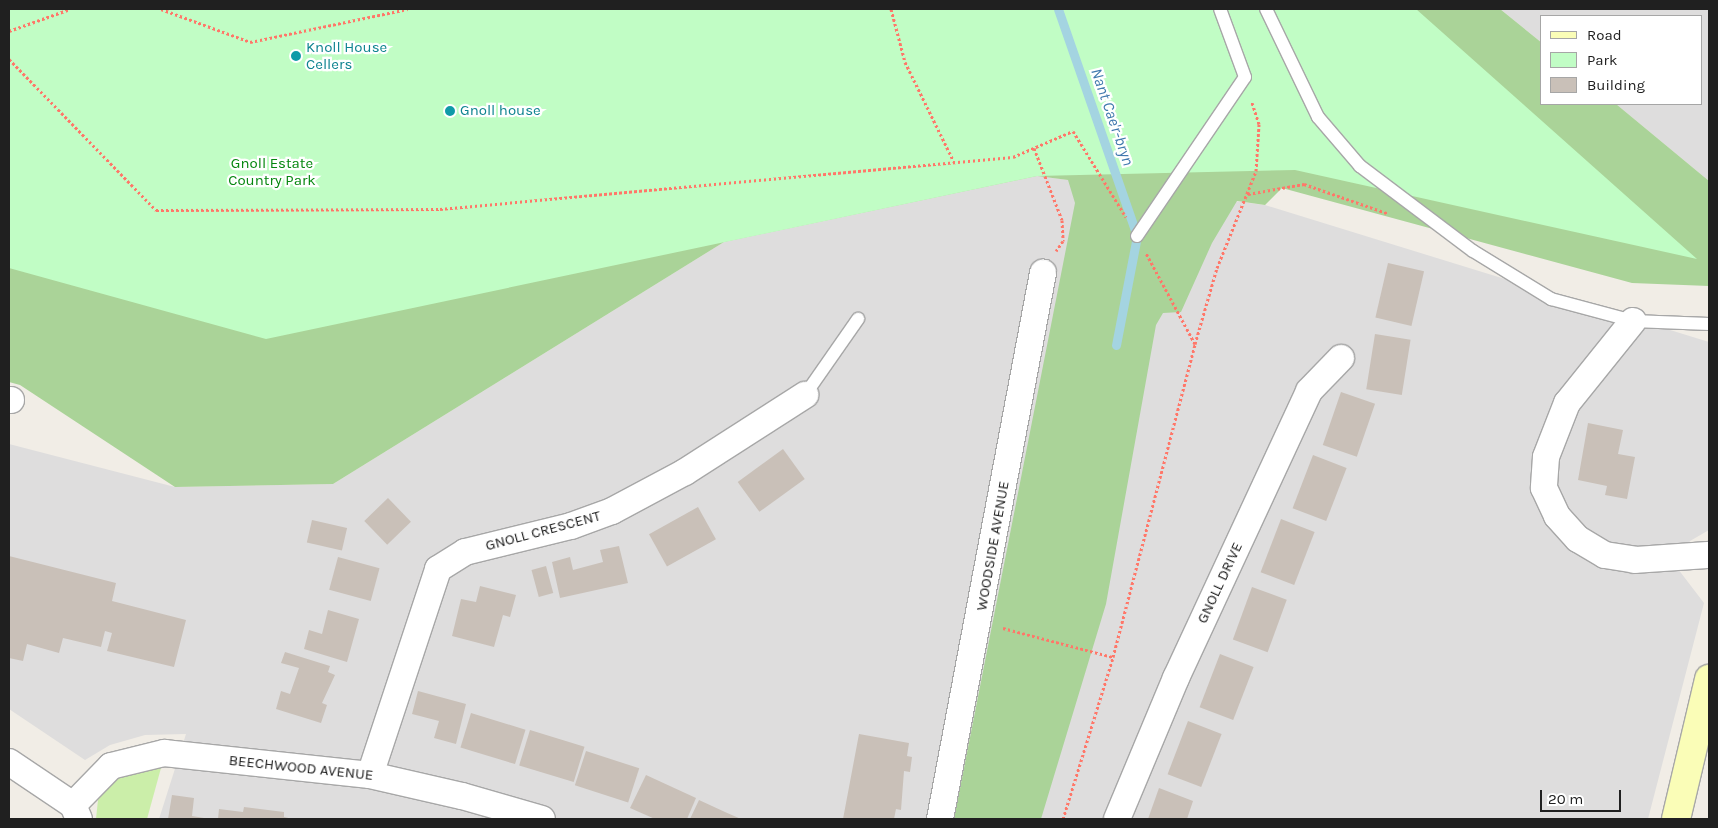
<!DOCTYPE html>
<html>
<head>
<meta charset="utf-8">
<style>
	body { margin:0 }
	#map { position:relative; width:1718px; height:828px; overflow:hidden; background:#f1ede6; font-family:Karla,sans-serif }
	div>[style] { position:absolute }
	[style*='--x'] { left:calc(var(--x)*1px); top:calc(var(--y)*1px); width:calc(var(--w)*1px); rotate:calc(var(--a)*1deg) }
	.residential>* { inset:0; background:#dedddd }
	.grass>* { inset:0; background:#cbeea9 }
	.forest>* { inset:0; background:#aad398 }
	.park>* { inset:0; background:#c1fdc5 }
	.stream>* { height:9px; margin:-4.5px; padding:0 4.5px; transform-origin:4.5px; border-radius:4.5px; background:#a4d4e1 }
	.building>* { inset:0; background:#c9c0b8; transform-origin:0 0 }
	.path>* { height:3px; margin-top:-1.5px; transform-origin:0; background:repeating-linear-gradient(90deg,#ff7769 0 2.5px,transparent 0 5px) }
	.roads { filter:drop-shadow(1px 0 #a7a7a7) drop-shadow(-1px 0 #a7a7a7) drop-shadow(0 1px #a7a7a7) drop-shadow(0 -1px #a7a7a7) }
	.lane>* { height:12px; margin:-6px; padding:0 6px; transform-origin:6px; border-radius:6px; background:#fff }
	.street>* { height:26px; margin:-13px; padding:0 13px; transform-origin:13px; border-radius:13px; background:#fff }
	.secondary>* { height:28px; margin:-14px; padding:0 14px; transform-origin:14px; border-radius:14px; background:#fafdb7 }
	.dots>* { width:14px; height:14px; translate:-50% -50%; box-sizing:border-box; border:2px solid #fff; border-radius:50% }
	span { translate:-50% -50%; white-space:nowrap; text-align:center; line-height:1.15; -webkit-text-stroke:4.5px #fff; paint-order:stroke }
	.culture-label { font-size:15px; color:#0d838f }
	.left { translate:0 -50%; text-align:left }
	.park-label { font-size:15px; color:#05870f }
	.street-label { font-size:15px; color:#202020 }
	.water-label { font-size:16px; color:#427aae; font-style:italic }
	.frame { position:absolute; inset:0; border:10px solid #202020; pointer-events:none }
	.legend { position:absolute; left:1540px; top:15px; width:162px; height:90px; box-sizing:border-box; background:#fff; border:1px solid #a6a6a6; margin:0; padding:6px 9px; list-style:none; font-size:15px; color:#202020 }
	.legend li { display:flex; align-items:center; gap:10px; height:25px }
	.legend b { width:25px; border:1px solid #a6a6a6 }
	.scale { position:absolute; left:1540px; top:790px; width:81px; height:22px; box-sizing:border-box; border:2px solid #202020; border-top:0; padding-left:6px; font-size:15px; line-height:18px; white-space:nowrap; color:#202020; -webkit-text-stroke:4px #fff; paint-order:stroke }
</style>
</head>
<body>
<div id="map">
	<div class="residential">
		<div style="clip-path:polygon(1500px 9px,1709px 9px,1709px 181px,1616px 104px,1702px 104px,1702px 16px,1542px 16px,1542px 43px)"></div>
		<div style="clip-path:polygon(1037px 176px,1265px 205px,1709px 342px,1709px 530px,1690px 541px,1678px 569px,1704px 603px,1648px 819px,159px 819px,186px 734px,145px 735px,110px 745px,85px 760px,9px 709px,9px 444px,175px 487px,333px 484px,724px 242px)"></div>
	</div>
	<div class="grass">
		<div style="clip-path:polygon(161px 768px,147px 819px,96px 819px,98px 800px,108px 783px,120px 774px)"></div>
	</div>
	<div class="forest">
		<div style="clip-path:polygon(9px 9px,1500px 9px,1542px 43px,1542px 104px,1616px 104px,1709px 181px,1709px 286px,1632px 283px,1282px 188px,1265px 205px,1237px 201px,1212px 243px,1181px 312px,1163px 313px,1156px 325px,1106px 604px,1041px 819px,954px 819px,1075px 203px,1068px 180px,1037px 176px,724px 242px,333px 484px,175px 487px,20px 385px,9px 382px)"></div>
	</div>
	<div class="park">
		<div style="clip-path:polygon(9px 9px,1416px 9px,1697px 259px,1295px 170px,1037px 176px,266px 339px,9px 268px)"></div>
	</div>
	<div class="stream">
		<div style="--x:1058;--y:9;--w:240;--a:70.8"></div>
		<div style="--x:1137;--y:236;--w:111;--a:100.9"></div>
	</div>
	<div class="building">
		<div style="left:1388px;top:263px;width:37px;height:56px;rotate:13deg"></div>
		<div style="left:1375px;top:334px;width:36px;height:56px;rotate:9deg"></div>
		<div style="left:1341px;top:392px;width:36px;height:56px;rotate:19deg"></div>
		<div style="clip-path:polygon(1588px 423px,1623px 430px,1618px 454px,1635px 457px,1627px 499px,1605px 495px,1607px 486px,1578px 480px)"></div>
		<div style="left:783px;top:449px;width:37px;height:56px;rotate:54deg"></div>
		<div style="left:1313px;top:455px;width:36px;height:57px;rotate:21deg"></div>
		<div style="left:388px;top:498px;width:33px;height:33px;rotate:46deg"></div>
		<div style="left:698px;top:507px;width:37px;height:56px;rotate:61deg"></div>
		<div style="left:1281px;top:519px;width:36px;height:57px;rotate:21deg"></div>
		<div style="left:312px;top:520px;width:36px;height:23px;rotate:13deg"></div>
		<div style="clip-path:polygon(619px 546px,628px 583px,560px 598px,552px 562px,570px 557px,573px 570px,603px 562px,600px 550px)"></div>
		<div style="clip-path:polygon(9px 556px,116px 583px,112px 601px,186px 620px,174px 667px,107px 651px,112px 633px,105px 631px,101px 647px,63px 638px,59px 653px,27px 644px,23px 661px,9px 658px)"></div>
		<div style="left:338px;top:557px;width:43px;height:34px;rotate:15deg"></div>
		<div style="left:546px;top:566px;width:28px;height:15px;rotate:75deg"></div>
		<div style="clip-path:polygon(480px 586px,516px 595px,510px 617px,503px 615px,494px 647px,452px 636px,461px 599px,476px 602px)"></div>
		<div style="left:1252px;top:587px;width:37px;height:56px;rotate:20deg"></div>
		<div style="clip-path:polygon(328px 610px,359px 619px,347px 662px,304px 649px,309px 630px,322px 634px)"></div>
		<div style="clip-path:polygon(285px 652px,330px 666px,328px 672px,335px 675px,322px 703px,327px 705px,321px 723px,276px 709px,281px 691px,290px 694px,299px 668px,281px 663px)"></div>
		<div style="left:1220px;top:654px;width:36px;height:57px;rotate:21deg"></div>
		<div style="clip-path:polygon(418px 691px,466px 704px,456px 744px,434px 738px,439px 721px,412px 714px)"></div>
		<div style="left:471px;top:713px;width:57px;height:36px;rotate:17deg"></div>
		<div style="left:1188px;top:721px;width:36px;height:57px;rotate:21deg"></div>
		<div style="left:530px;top:730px;width:57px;height:37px;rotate:17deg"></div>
		<div style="clip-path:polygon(859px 734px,909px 743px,907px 756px,912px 757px,910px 772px,904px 771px,901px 810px,896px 809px,894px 819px,843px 819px)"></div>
		<div style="left:586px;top:751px;width:56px;height:36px;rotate:18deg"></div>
		<div style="clip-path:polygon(646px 775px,696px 798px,687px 819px,655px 819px,630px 808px)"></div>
		<div style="clip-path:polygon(1159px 788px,1193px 801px,1187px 819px,1148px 819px)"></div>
		<div style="clip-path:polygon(172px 795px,194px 798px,192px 816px,210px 819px,168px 819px)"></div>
		<div style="clip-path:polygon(699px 800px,725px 812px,741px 819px,690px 819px)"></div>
		<div style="clip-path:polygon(244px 807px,284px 812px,284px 817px,293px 819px,218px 819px,219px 809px,243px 812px)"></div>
	</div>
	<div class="path">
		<div style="--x:161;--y:9;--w:95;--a:20.3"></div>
		<div style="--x:250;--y:42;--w:161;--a:-11.8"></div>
		<div style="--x:891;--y:9;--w:55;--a:75.2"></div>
		<div style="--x:905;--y:62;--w:111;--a:63.9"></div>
		<div style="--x:9;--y:31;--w:65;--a:-19.8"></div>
		<div style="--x:9;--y:59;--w:211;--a:45.8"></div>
		<div style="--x:156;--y:210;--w:284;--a:-0.2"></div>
		<div style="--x:440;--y:209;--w:575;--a:-5.19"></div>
		<div style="--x:1013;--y:157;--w:65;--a:-23.4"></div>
		<div style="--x:1073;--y:131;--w:101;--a:58.4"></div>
		<div style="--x:1034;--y:148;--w:77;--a:68.7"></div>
		<div style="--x:1062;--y:220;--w:21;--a:87"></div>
		<div style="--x:1063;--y:241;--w:12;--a:125"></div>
		<div style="--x:1248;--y:194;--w:57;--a:-10.1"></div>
		<div style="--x:1304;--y:184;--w:88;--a:19.3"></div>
		<div style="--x:1195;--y:344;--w:79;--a:-73.9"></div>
		<div style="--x:1217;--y:268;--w:105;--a:-68.1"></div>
		<div style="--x:1256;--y:171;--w:47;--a:-86.3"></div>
		<div style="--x:1259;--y:124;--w:23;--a:-108"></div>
		<div style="--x:1003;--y:628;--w:114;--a:14.8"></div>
		<div style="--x:1063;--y:819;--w:170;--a:-72.8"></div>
		<div style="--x:1113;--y:657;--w:324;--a:-75.3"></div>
		<div style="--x:1195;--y:344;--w:103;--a:-118.3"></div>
	</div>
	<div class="roads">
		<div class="lane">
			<div style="--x:1266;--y:9;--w:120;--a:64.3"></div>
			<div style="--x:1318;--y:117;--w:65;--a:49.4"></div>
			<div style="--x:1360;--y:166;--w:141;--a:37"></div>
			<div style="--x:1473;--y:251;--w:92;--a:31.6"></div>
			<div style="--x:1551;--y:299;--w:85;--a:15"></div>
			<div style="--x:1633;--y:321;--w:76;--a:2.3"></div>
			<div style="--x:1137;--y:236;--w:192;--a:-55.8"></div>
			<div style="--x:1245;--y:77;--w:72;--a:-110.2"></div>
			<div style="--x:805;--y:395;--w:93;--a:-55.1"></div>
		</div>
		<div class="street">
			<div style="--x:1633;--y:321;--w:105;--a:128.8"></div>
			<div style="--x:1567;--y:403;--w:58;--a:111.3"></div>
			<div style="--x:1546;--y:457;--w:31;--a:94"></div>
			<div style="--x:1544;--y:488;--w:31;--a:65"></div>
			<div style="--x:1557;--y:516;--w:31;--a:48"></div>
			<div style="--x:1578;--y:539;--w:31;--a:31"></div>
			<div style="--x:1605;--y:555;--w:30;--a:9"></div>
			<div style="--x:1635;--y:560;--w:74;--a:-3.9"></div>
			<div style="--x:9;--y:400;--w:2;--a:0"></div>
			<div style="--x:9;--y:762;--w:77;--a:33.9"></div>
			<div style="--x:73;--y:805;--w:15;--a:67"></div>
			<div style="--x:370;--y:775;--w:217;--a:-71.7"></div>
			<div style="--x:438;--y:569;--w:32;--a:-32"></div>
			<div style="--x:465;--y:552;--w:109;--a:-13.8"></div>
			<div style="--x:571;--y:526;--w:44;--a:-20.1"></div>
			<div style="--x:612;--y:511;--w:83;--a:-28.1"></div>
			<div style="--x:685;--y:472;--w:143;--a:-32.7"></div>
			<div style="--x:73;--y:805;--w:54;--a:-45.7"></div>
			<div style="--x:111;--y:766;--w:55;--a:-13.8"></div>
			<div style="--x:164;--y:753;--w:207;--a:6.1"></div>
			<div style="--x:370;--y:775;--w:94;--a:12.9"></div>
			<div style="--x:462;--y:796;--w:83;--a:16"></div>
			<div style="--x:940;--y:819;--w:556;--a:-79.32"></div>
			<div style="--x:1117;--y:819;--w:153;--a:-67.3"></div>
			<div style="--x:1176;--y:678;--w:316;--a:-65.1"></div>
			<div style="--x:1309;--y:391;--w:46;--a:-45.9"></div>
		</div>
		<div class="secondary">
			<div style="--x:1676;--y:819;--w:144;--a:-76.7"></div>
		</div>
	</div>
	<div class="dots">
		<div style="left:296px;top:56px;background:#0f9aa8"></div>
		<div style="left:450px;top:111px;background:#0f9aa8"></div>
	</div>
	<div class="culture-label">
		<span class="left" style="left:306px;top:56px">Knoll House<br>Cellers</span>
		<span class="left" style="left:460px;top:111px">Gnoll house</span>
	</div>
	<div class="park-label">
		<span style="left:272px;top:172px">Gnoll Estate<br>Country Park</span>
	</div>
	<div class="street-label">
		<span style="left:543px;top:531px;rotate:-15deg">GNOLL CRESCENT</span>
		<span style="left:993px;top:546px;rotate:-80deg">WOODSIDE AVENUE</span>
		<span style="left:1220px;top:583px;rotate:-65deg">GNOLL DRIVE</span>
		<span style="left:301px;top:768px;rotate:6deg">BEECHWOOD AVENUE</span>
	</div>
	<div class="water-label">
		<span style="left:1112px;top:117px;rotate:71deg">Nant Cae'r-bryn</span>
	</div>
	<div class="frame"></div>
	<ul class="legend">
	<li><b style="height:6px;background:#fafdb7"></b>Road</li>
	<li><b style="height:14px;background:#c1fdc5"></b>Park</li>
	<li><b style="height:14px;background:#c9c0b8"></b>Building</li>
	</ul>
	<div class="scale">20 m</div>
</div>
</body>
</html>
